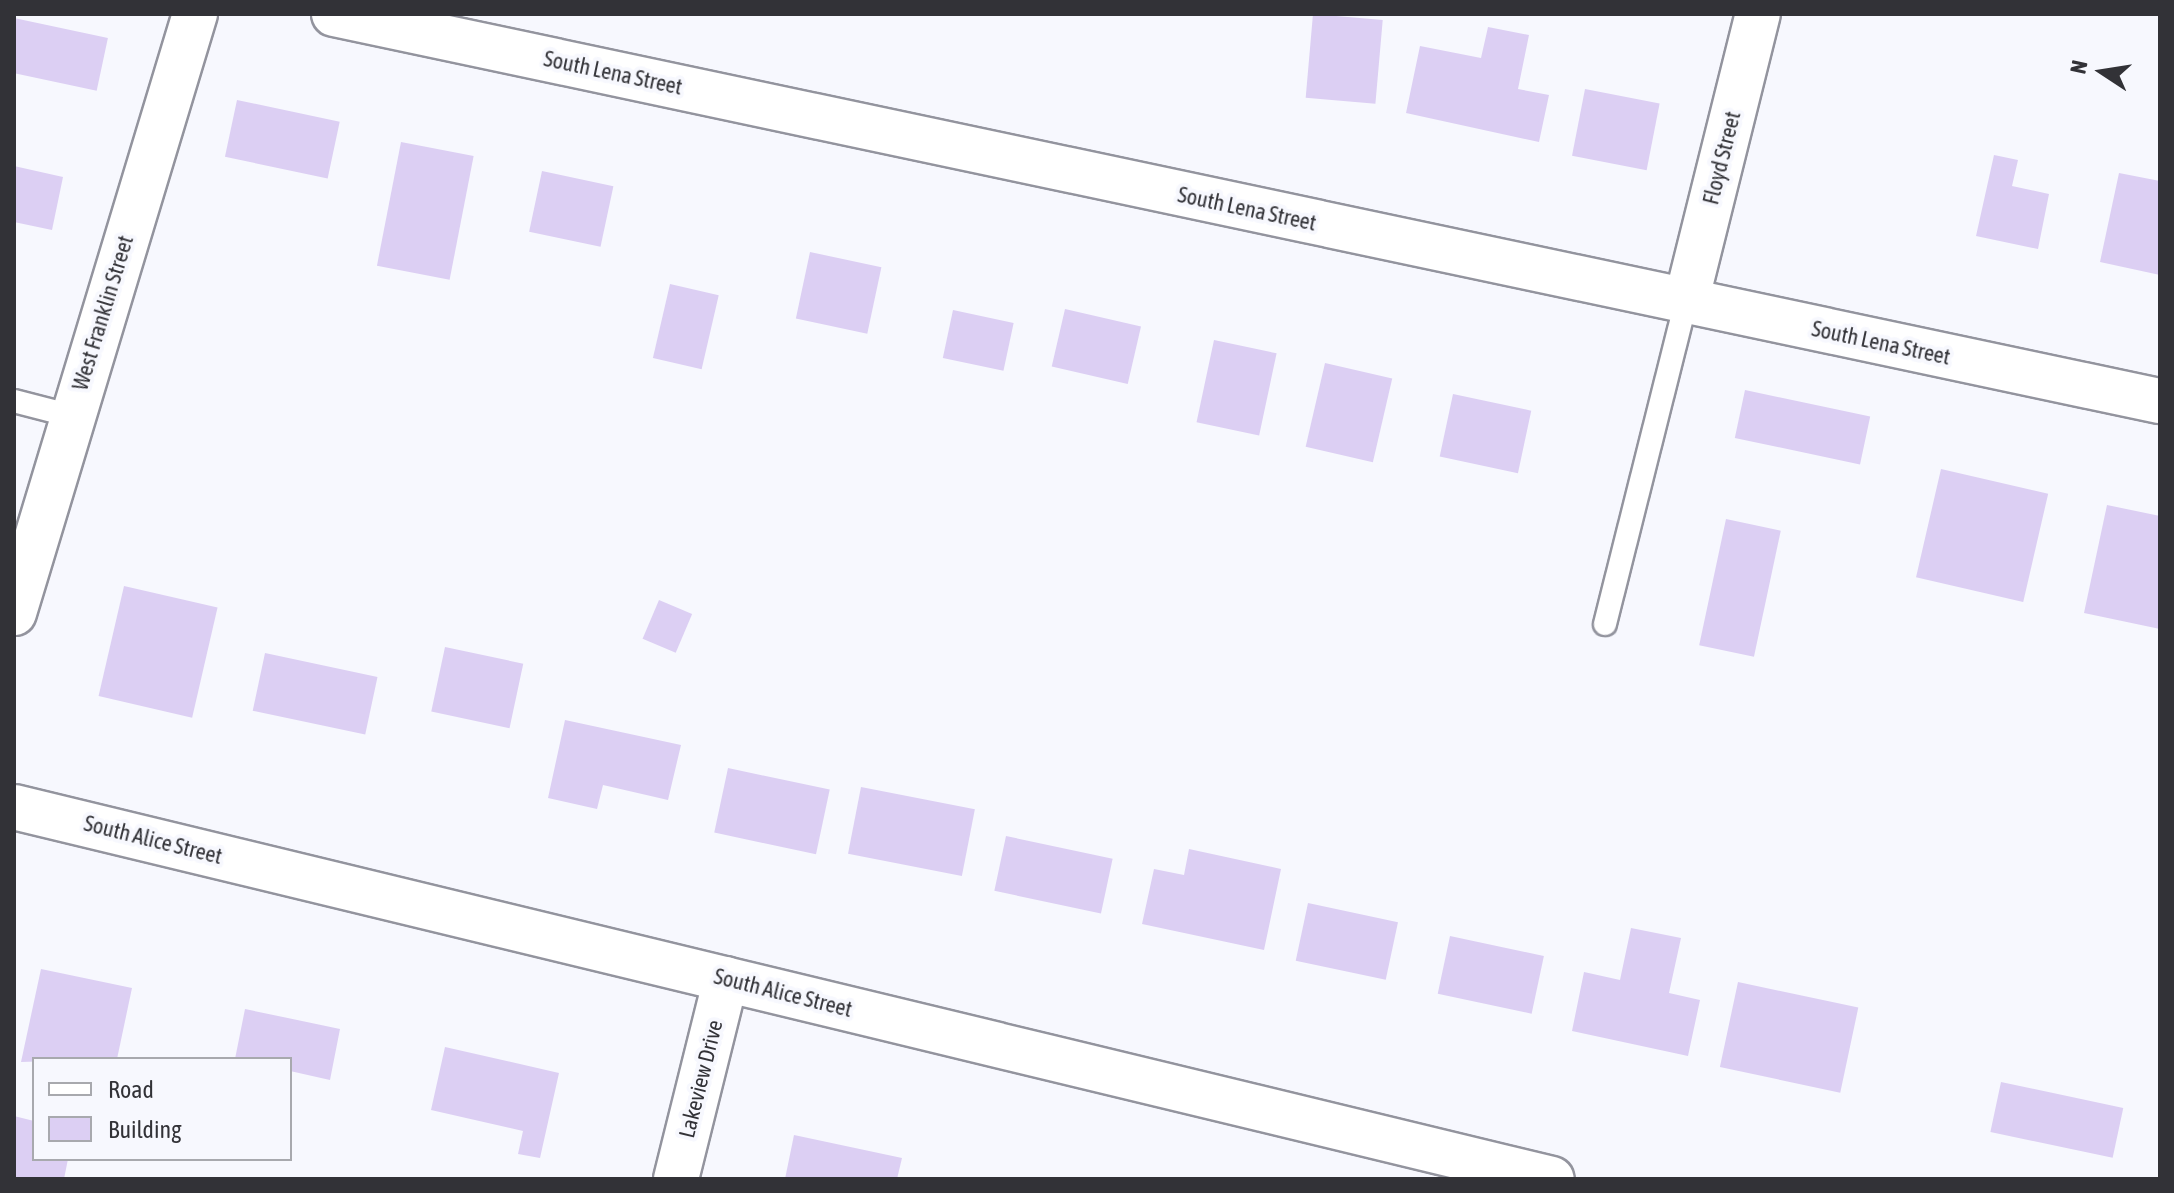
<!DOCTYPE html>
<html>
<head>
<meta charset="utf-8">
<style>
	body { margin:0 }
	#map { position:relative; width:2174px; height:1193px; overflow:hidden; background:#f7f8fe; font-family:"Asap Condensed",sans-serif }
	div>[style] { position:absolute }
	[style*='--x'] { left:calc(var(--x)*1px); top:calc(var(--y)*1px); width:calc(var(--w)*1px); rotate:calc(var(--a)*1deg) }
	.building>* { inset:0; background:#dccff3; transform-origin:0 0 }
	.roads { filter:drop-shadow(2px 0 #93949e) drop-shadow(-2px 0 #93949e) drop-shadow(0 2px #93949e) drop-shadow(0 -2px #93949e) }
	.service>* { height:22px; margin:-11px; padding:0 11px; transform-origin:11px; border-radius:11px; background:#fff }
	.minor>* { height:44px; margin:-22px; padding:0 22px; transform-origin:22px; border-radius:22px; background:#fff }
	span { translate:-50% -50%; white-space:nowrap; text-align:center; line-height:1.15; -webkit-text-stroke:8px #f7f8fe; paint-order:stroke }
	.street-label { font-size:22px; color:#323237 }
	.frame { position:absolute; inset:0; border:16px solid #323237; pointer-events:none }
	.legend { position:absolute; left:32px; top:1057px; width:260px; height:104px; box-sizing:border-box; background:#f7f8fe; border:2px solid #a8a9ae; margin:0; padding:10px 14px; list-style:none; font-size:24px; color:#323237 }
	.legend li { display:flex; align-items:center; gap:16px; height:40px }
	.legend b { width:40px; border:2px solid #a8a9ae }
	.north { position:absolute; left:2062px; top:32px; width:80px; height:80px; -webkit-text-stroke:6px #f7f8fe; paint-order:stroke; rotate:282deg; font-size:22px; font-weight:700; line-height:32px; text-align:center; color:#323237 }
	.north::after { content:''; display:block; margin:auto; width:28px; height:36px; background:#323237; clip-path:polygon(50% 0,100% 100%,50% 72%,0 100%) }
</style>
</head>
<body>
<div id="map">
	<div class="building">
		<div style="left:1313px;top:14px;width:70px;height:84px;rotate:5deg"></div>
		<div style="left:14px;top:18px;width:96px;height:54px;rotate:12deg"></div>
		<div style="clip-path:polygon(1488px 27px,1529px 35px,1518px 89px,1549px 95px,1539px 142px,1406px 113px,1420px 46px,1481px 58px)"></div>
		<div style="left:1585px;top:89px;width:76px;height:68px;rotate:11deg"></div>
		<div style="left:237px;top:100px;width:105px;height:58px;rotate:12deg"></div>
		<div style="left:401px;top:142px;width:74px;height:126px;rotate:11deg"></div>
		<div style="clip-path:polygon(1994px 155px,2018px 160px,2012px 186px,2049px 194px,2038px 249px,1976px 236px)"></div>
		<div style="clip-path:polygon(14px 166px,63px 177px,52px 230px,14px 222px)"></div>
		<div style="left:542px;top:171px;width:73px;height:62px;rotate:12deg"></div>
		<div style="clip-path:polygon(2119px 173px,2160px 181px,2160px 275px,2100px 262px)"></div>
		<div style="left:810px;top:252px;width:73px;height:68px;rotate:12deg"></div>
		<div style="left:670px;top:284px;width:50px;height:76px;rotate:13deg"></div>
		<div style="left:1065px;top:309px;width:78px;height:59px;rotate:13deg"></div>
		<div style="left:953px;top:310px;width:62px;height:49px;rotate:12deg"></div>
		<div style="left:1214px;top:340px;width:64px;height:84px;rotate:12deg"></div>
		<div style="left:1325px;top:363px;width:69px;height:86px;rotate:13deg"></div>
		<div style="left:1745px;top:390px;width:128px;height:49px;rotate:12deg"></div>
		<div style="left:1453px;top:394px;width:80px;height:64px;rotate:12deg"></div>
		<div style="left:1941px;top:469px;width:110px;height:111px;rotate:13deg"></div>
		<div style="clip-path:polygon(2107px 505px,2160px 516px,2160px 629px,2084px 613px)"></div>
		<div style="left:1726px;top:519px;width:56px;height:129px;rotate:12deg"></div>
		<div style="left:124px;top:586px;width:96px;height:113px;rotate:13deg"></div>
		<div style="left:659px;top:600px;width:36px;height:42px;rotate:23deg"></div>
		<div style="left:445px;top:647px;width:80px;height:66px;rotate:12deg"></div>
		<div style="left:265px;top:653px;width:115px;height:59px;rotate:12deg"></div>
		<div style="clip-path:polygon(565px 720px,681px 745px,668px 800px,603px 785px,597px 809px,548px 798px)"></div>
		<div style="left:728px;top:768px;width:104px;height:66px;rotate:12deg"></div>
		<div style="left:861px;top:787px;width:116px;height:68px;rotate:11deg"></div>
		<div style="left:1006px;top:836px;width:109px;height:56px;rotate:12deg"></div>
		<div style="clip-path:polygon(1189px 849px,1281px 869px,1264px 950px,1142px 924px,1154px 869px,1184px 875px)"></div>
		<div style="left:1308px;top:903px;width:92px;height:59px;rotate:12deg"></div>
		<div style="clip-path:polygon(1631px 928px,1681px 938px,1669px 993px,1700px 1000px,1688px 1056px,1572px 1031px,1584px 972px,1620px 980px)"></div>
		<div style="left:1450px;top:936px;width:96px;height:59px;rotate:12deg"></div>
		<div style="clip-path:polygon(41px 969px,132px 988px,117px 1059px,21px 1062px)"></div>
		<div style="left:1738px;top:982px;width:123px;height:87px;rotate:12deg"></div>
		<div style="clip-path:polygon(245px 1009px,340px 1029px,330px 1080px,290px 1071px,290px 1059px,235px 1059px)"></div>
		<div style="clip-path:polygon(445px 1047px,559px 1073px,540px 1158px,518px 1154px,523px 1131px,431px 1110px)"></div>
		<div style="left:2001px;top:1082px;width:125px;height:51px;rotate:12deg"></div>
		<div style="clip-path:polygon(14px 1116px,34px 1121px,34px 1159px,68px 1159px,64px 1179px,14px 1179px)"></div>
		<div style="clip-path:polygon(794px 1135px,902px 1158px,897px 1179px,785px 1179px)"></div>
	</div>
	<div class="roads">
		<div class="service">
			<div style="--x:14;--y:401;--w:60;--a:14.5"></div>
			<div style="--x:1605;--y:624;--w:332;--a:-75.9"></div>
		</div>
		<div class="minor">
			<div style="--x:334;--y:14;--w:1867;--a:11.97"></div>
			<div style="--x:1686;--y:302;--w:297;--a:-76"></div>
			<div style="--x:14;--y:613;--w:626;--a:-73.19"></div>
			<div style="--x:14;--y:807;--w:1582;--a:13.6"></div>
			<div style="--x:676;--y:1179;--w:206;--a:-76"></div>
		</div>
	</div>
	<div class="street-label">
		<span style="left:613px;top:73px;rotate:12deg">South Lena Street</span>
		<span style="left:1722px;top:158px;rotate:-76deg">Floyd Street</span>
		<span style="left:1247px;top:209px;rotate:12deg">South Lena Street</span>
		<span style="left:103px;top:313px;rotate:-73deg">West Franklin Street</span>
		<span style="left:1881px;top:343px;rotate:12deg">South Lena Street</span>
		<span style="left:153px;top:840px;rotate:14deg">South Alice Street</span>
		<span style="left:783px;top:993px;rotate:14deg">South Alice Street</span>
		<span style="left:701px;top:1079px;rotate:-76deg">Lakeview Drive</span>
	</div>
	<div class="frame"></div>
	<ul class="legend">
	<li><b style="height:10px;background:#fff"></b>Road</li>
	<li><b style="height:22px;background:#dccff3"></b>Building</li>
	</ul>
	<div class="north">N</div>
</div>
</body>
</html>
